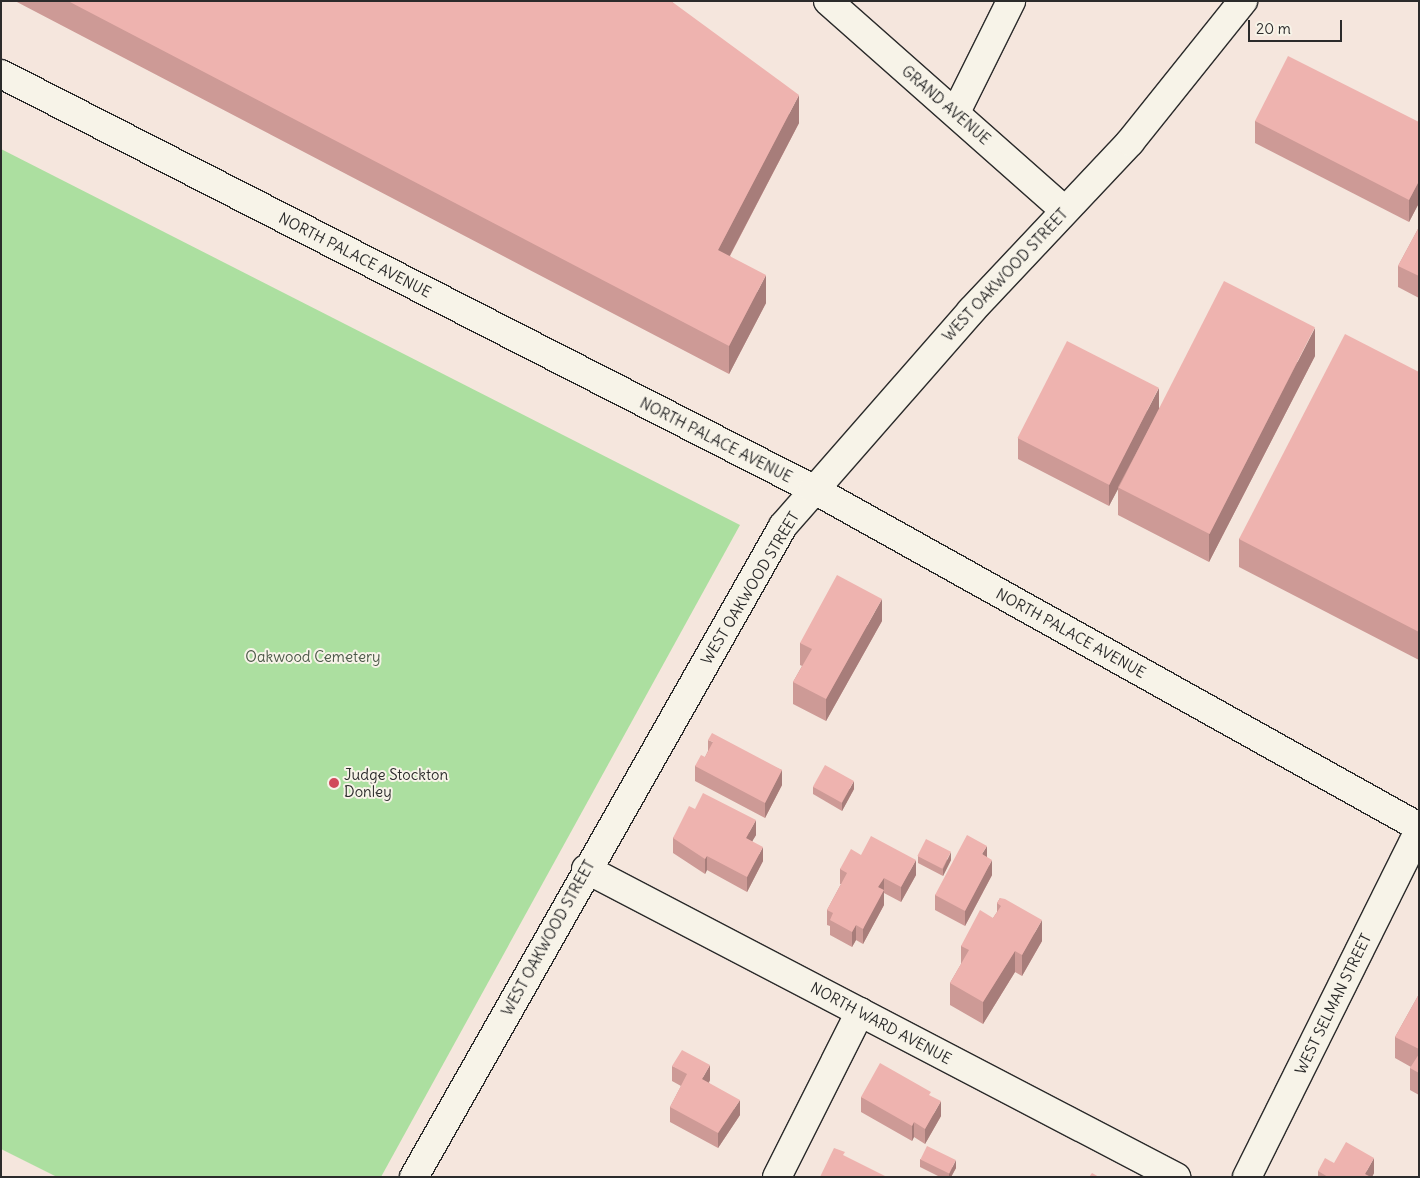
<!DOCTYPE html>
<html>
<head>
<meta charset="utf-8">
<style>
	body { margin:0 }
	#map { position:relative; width:1420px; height:1178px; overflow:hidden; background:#f5e6dd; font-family:Delius,sans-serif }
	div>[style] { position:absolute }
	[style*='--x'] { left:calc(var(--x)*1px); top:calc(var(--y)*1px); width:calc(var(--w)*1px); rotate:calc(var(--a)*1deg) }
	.green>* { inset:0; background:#acdfa0 }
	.roads { filter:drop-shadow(1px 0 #2b2b2b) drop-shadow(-1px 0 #2b2b2b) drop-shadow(0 1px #2b2b2b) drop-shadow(0 -1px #2b2b2b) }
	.minor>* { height:28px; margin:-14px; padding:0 14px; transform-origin:14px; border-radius:14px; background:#f7f3e8 }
	.tertiary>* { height:28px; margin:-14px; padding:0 14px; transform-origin:14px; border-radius:14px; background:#f7f3e8 }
	.secondary>* { height:28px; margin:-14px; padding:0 14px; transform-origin:14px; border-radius:14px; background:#f7f3e8 }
	.wall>* { inset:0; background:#cd9a96 }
	.shaded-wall>* { inset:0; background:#a77d7a }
	.building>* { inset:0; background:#eeb3af; transform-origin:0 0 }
	.dots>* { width:14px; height:14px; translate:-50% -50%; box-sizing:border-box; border:2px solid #f7f3e8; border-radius:50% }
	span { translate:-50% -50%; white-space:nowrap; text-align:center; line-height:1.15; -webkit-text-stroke:4px #f7f3e8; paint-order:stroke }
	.street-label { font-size:15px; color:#2b2b2b }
	.park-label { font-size:15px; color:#4b5848 }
	.poi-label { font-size:15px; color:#2b2b2b }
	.left { translate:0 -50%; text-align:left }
	.frame { position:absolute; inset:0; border:2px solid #2b2b2b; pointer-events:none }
	.scale { position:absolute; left:1248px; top:20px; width:94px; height:22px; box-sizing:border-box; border:2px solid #2b2b2b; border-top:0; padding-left:6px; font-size:15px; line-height:18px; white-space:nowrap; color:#2b2b2b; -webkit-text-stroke:4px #f7f3e8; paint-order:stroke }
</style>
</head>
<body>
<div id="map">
	<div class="green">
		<div style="clip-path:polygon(1px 149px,740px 525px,381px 1177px,57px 1177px,1px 1149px)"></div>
	</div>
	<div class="roads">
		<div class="minor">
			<div style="--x:828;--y:1;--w:315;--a:41.5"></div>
			<div style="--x:956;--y:112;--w:124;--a:-63.6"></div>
			<div style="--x:586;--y:869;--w:666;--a:27.57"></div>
			<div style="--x:777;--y:1177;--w:185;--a:-63.3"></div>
			<div style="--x:1247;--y:1177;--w:386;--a:-63.6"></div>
		</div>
		<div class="tertiary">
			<div style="--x:414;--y:1177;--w:748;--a:-60.45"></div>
			<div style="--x:783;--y:526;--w:286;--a:-48.8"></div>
			<div style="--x:971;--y:311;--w:232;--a:-46.7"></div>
			<div style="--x:1130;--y:142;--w:181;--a:-51.3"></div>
		</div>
		<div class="secondary">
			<div style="--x:1;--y:74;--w:912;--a:27.07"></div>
			<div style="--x:813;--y:489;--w:694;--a:29.15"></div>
		</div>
	</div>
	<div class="wall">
		<div style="clip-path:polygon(15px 1px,671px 1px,799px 123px,730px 256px,766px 303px,729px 374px)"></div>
		<div style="clip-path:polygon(1255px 121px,1419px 122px,1419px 203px,1409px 222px,1255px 143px)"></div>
		<div style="clip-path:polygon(1419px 227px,1419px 298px,1398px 287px,1398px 266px)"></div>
		<div style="clip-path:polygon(1315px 356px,1209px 562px,1118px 515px,1118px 489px,1109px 506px,1018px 459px,1018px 438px,1159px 408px)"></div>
		<div style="clip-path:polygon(1419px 372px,1419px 660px,1239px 567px,1239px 539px)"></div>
		<div style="clip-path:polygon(882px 621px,826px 721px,793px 704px,793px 682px,802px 666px,800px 665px,800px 643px)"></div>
		<div style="clip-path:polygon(708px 740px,782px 770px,782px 785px,765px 818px,695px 781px,695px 766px,705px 757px,708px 751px)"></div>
		<div style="clip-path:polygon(813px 787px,854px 789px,842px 811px,813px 794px)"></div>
		<div style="clip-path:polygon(695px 809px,756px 835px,752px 841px,763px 861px,747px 892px,707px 870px,705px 874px,673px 853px,673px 838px)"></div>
		<div style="clip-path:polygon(861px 855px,916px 875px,901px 902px,884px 893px,884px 905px,863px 944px,856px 940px,852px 947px,830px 935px,830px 926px,827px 925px,827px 910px,841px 884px,840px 884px,840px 869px)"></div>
		<div style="clip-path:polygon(918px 856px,951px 860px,943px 876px,918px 863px)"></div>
		<div style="clip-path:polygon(987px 857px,992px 875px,965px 926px,935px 910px,935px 895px)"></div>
		<div style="clip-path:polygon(1000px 898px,1042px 941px,1022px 976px,1015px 972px,983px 1024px,950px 1005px,950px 983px,961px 964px,961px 946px,993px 918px,997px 912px,997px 903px)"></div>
		<div style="clip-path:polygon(1419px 994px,1419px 1095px,1410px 1090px,1410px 1068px,1411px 1067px,1395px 1058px,1395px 1037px)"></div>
		<div style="clip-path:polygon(672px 1066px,710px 1080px,709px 1083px,740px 1115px,718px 1148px,670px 1122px,670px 1107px,681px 1086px,672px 1081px)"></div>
		<div style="clip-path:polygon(861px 1097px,941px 1116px,925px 1144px,914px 1137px,912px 1141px,861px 1112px)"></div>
		<div style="clip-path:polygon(920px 1159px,956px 1168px,951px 1177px,940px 1177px,920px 1167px)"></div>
		<div style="clip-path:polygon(1334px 1163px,1374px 1173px,1372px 1177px,1318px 1177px,1318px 1171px)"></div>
	</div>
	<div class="shaded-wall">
		<div style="clip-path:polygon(799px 95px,799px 123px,718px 278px,718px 250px)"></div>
		<div style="clip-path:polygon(1419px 181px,1419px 203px,1409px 222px,1409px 200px)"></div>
		<div style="clip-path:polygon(766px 275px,766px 303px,729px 374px,729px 346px)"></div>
		<div style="clip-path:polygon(1315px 328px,1315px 356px,1209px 562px,1209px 534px)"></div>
		<div style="clip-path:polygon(1159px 388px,1159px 410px,1118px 487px,1118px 489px,1109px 506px,1109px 484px)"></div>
		<div style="clip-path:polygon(882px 599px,882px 621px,826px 721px,826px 699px)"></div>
		<div style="clip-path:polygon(782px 770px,782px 785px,765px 818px,765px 803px)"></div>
		<div style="clip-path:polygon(854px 781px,854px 789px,842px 811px,842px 803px)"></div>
		<div style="clip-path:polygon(756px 820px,756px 835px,746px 852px,746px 838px)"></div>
		<div style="clip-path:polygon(987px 846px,987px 861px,982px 854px)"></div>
		<div style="clip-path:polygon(763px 847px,763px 861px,747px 892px,747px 877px)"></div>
		<div style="clip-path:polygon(951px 852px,951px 860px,943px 876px,943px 869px)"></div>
		<div style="clip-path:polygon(707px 856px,707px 870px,705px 874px,705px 859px)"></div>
		<div style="clip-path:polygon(916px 860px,916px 875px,901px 902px,901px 887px)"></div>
		<div style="clip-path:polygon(992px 860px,992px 875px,965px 926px,965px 911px)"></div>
		<div style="clip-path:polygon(884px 878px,884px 905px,863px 944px,863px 929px,878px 887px)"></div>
		<div style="clip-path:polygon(1042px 920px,1042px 941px,1022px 976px,1022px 955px)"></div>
		<div style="clip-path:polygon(856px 925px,856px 940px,852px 947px,852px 932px)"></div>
		<div style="clip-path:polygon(1015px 951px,1015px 972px,983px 1024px,983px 1002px)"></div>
		<div style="clip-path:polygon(710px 1065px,710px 1080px,702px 1094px,702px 1079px)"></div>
		<div style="clip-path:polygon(740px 1100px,740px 1115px,718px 1148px,718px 1133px)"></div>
		<div style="clip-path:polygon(941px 1101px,941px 1116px,925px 1144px,925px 1129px)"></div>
		<div style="clip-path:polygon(914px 1122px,914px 1137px,912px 1141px,912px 1126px)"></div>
		<div style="clip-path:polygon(1374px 1158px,1374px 1173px,1372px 1177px,1365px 1177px,1365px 1174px)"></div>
		<div style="clip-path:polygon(956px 1160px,956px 1168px,951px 1177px,949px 1177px,949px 1174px)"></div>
	</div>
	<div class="building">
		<div style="clip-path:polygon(68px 1px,671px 1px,799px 95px,718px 250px,766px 275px,729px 346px)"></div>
		<div style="clip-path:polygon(1288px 56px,1419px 122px,1419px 181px,1409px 200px,1255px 121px)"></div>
		<div style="clip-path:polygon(1419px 227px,1419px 276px,1398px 266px)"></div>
		<div style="left:1224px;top:281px;width:102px;height:232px;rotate:27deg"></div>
		<div style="clip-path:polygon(1345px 334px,1419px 372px,1419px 632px,1239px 539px)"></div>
		<div style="left:1067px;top:341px;width:103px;height:109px;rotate:27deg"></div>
		<div style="clip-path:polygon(837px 575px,882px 599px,826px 699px,793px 682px,812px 649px,800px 643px)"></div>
		<div style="clip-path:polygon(712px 733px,782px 770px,765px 803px,695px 766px,701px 755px,705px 757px,713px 742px,708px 740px)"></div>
		<div style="left:825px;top:765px;width:33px;height:25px;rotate:29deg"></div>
		<div style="clip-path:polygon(703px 793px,756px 820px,746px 838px,763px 847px,747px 877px,707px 856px,705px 859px,673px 838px,689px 806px,695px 809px)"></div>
		<div style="clip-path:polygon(967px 835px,987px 846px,982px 854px,992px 860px,965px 911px,935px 895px)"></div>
		<div style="clip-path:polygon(871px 836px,916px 860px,901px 887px,884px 878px,878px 887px,884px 890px,863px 929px,856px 925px,852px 932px,830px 920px,833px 913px,827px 910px,847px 873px,840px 869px,851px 849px,861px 855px)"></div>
		<div style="left:926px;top:839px;width:28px;height:19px;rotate:27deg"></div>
		<div style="clip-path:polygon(1000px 898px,1005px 899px,1042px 920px,1022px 955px,1015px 951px,983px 1002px,950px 983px,969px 950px,961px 946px,980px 910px,993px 918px,1001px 906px,997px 903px)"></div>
		<div style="clip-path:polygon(1419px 994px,1419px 1049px,1395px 1037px)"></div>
		<div style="clip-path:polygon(682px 1050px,710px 1065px,702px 1079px,740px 1100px,718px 1133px,670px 1107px,687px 1074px,672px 1066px)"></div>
		<div style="clip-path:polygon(1419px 1054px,1419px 1073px,1410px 1068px)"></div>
		<div style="clip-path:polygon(880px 1063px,931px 1092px,929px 1095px,941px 1101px,925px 1129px,914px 1122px,912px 1126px,861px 1097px)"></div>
		<div style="clip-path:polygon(1346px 1142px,1374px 1158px,1365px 1174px,1371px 1177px,1328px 1177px,1318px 1171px,1325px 1158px,1334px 1163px)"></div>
		<div style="left:927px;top:1146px;width:32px;height:15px;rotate:26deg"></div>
		<div style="clip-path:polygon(834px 1148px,845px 1152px,843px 1155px,887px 1177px,820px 1177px)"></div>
		<div style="clip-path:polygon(1092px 1173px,1099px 1177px,1089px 1177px)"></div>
	</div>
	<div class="dots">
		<div style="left:334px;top:783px;background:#d1495b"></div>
	</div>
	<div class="street-label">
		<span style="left:946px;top:105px;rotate:41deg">GRAND AVENUE</span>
		<span style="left:355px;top:255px;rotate:27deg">NORTH PALACE AVENUE</span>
		<span style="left:1005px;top:275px;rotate:-47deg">WEST OAKWOOD STREET</span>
		<span style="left:716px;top:440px;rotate:27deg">NORTH PALACE AVENUE</span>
		<span style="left:750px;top:588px;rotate:-59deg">WEST OAKWOOD STREET</span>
		<span style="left:1071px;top:633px;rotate:29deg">NORTH PALACE AVENUE</span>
		<span style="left:548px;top:938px;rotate:-61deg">WEST OAKWOOD STREET</span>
		<span style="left:1333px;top:1004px;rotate:-64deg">WEST SELMAN STREET</span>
		<span style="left:881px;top:1023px;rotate:28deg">NORTH WARD AVENUE</span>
	</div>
	<div class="park-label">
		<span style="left:313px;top:657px">Oakwood Cemetery</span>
	</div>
	<div class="poi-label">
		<span class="left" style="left:344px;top:783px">Judge Stockton<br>Donley</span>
	</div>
	<div class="frame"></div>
	<div class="scale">20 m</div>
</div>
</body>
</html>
